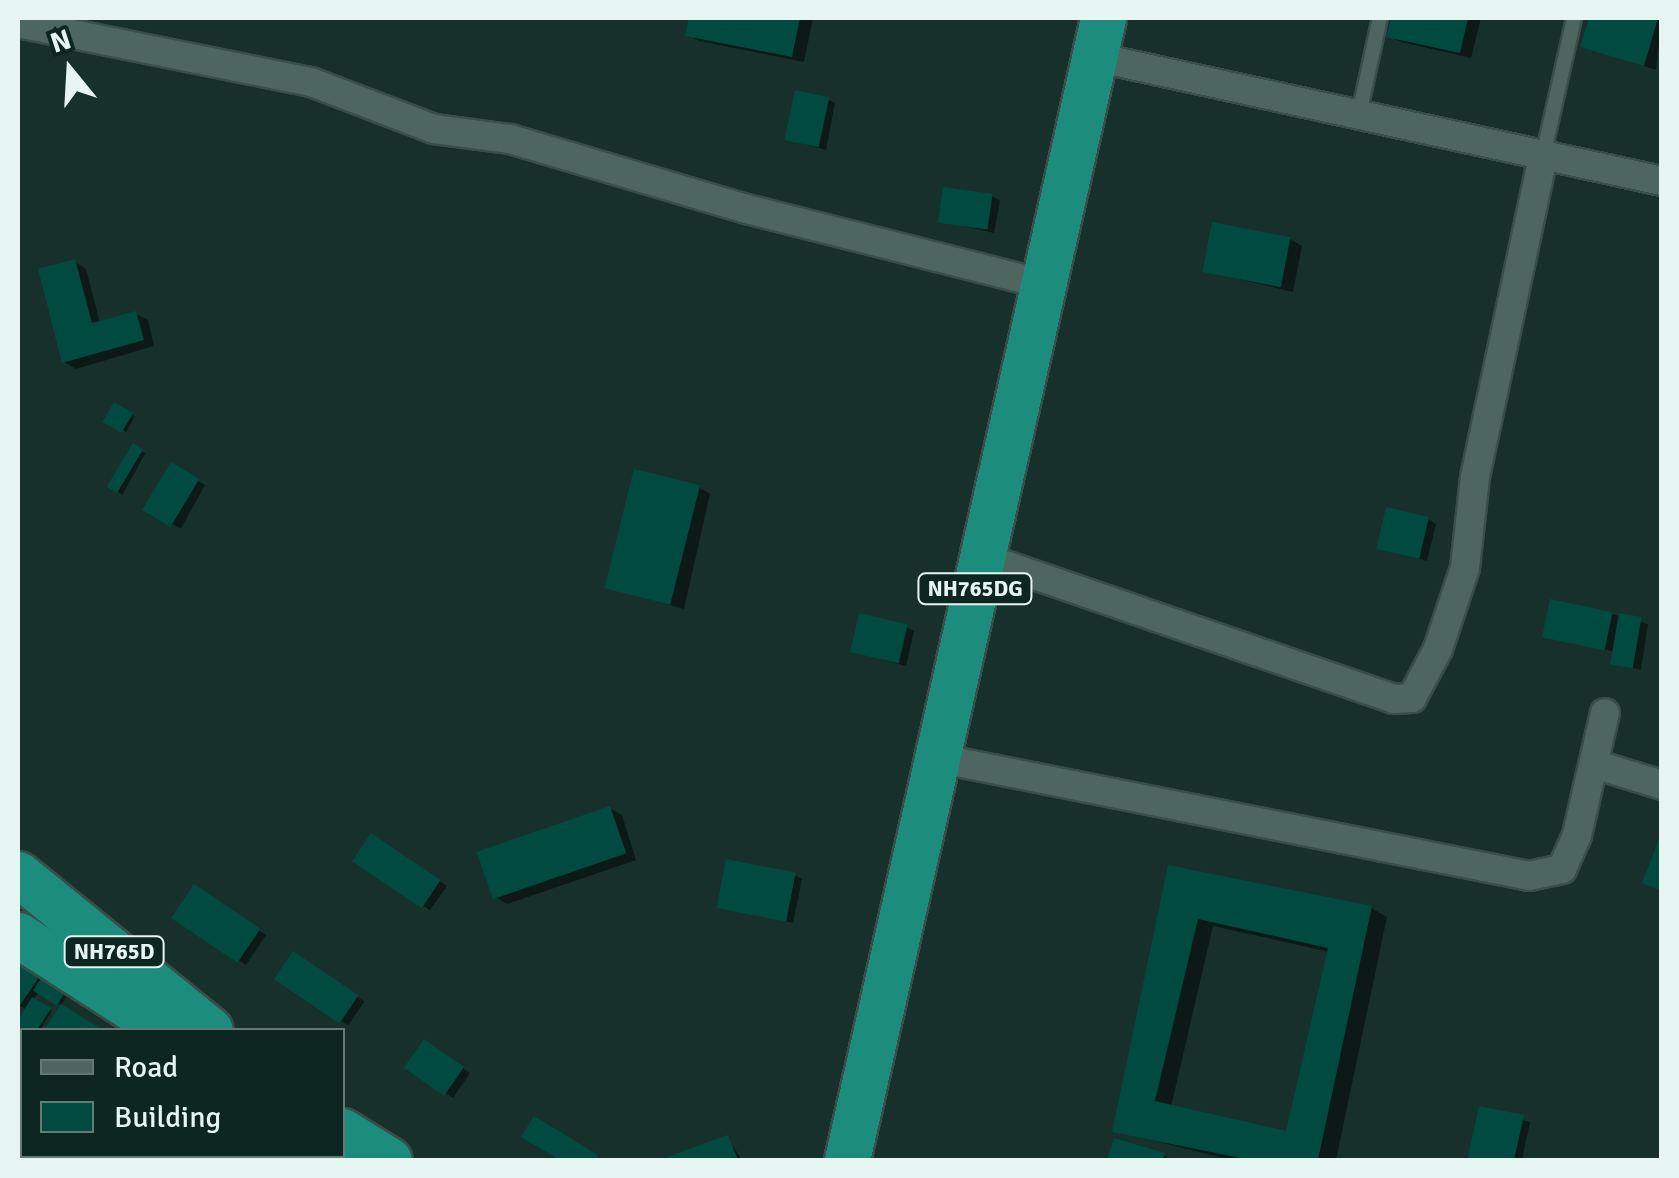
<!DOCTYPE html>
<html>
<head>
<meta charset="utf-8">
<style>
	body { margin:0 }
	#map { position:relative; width:1679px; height:1178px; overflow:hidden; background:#18302b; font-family:Signika,sans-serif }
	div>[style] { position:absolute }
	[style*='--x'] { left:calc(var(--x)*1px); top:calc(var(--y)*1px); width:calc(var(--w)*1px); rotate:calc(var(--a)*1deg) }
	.shadow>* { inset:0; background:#0007; transform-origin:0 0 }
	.building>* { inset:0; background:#014a40; transform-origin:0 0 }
	.roads { filter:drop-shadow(2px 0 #394d49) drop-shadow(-2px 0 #394d49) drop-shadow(0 2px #394d49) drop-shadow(0 -2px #394d49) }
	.service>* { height:14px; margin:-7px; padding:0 7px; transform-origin:7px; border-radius:7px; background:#4d6660 }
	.minor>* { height:28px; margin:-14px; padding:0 14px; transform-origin:14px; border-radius:14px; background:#4d6660 }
	.trunk>* { height:45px; margin:-22.5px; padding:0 22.5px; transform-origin:22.5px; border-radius:22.5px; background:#1c8c7c }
	span { translate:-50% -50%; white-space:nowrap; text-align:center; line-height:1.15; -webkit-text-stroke:10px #0e2622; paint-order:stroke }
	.shield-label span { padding:2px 8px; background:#0e2622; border:2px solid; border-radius:8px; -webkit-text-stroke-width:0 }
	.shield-label { font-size:22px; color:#e7f5f2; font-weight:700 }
	.frame { position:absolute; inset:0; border:20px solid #e7f5f2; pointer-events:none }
	.legend { position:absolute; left:20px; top:1028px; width:325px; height:130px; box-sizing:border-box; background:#0e2622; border:2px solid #657975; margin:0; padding:12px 18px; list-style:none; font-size:30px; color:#e7f5f2 }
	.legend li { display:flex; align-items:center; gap:20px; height:50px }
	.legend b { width:50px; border:2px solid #657975 }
	.north { position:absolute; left:20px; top:20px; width:100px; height:100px; -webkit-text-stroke:8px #0e2622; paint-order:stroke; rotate:342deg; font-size:28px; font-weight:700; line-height:40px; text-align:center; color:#e7f5f2 }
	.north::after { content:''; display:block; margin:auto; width:35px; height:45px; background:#e7f5f2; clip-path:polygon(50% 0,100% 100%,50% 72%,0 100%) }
</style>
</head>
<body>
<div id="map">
	<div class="shadow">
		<div style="clip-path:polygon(691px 18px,813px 18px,804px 62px,699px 41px,688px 35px)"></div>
		<div style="clip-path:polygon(1393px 18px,1481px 18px,1471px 58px,1401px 42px,1389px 36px)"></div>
		<div style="clip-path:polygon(1592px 18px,1662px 18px,1656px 70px,1583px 46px)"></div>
		<div style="clip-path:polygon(828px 99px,835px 103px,826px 150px,787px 139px)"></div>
		<div style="clip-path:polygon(992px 196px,1000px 201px,994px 233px,941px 221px)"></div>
		<div style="clip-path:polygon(1290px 239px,1302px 246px,1293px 292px,1205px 271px)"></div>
		<div style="clip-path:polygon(75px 262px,86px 269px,100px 323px,136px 314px,148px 320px,154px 346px,76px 369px,64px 362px)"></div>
		<div style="left:115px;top:405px;width:23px;height:18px;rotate:29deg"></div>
		<div style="left:134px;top:447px;width:13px;height:47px;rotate:29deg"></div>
		<div style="left:171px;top:466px;width:39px;height:50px;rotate:29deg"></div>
		<div style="clip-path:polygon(699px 487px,710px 494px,684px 609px,609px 588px)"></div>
		<div style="clip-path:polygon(1428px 519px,1436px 524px,1427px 561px,1378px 548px)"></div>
		<div style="clip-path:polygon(1612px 614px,1648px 624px,1641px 670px,1613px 663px,1615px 652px,1545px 635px)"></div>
		<div style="clip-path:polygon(907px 627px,914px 631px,906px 666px,852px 651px)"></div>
		<div style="clip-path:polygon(610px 808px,622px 815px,636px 860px,507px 904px,495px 897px)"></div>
		<div style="clip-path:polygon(379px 840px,447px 886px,430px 910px,423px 906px)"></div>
		<div style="clip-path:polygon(evenodd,1170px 868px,1371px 908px,1387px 917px,1336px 1160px,1231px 1160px,1115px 1131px,1170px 868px,1213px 926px,1330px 952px,1288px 1134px,1171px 1107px,1213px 926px)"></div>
		<div style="clip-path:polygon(795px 875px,802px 879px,793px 923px,719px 906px)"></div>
		<div style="clip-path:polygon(202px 891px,266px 935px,246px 965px,239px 961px)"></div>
		<div style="left:294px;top:954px;width:85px;height:29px;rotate:34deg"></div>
		<div style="clip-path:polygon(18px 963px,66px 997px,61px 1006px,39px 992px,33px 1000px,52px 1011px,40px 1030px,18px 1028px,27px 1010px,18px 1004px)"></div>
		<div style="clip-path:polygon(432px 1046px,470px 1073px,453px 1098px,407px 1067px)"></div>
		<div style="clip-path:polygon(18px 1059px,22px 1061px,22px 1083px,18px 1081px)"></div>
		<div style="clip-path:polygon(1481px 1109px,1530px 1122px,1522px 1160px,1470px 1160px)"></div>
		<div style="left:18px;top:1131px;width:4px;height:24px"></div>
		<div style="clip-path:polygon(728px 1138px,742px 1160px,665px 1160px)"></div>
		<div style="clip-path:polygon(1116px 1141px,1164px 1155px,1171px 1160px,1110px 1160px)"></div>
		<div style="clip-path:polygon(28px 1156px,79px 1156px,78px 1160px)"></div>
		<div style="clip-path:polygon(86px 1156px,141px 1156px,144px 1157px,85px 1160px)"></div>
	</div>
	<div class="building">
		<div style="clip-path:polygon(689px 18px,800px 18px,792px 57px,685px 36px)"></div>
		<div style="clip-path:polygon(1391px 18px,1468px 18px,1460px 53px,1386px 37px)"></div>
		<div style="clip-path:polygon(1589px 18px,1658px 18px,1644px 66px,1580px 47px)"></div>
		<div style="left:795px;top:90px;width:35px;height:51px;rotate:12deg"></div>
		<div style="left:943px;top:187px;width:50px;height:36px;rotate:8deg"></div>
		<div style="left:1212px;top:222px;width:80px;height:51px;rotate:11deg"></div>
		<div style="clip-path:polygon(75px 259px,92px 323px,136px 311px,144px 340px,62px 363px,38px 269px)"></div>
		<div style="left:114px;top:402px;width:22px;height:23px;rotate:30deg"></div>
		<div style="left:133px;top:443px;width:12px;height:51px;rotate:31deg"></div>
		<div style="left:171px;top:462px;width:33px;height:56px;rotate:31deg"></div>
		<div style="left:634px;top:469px;width:68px;height:123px;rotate:14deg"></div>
		<div style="left:1386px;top:507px;width:44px;height:43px;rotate:13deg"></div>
		<div style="left:1550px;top:599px;width:64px;height:39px;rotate:12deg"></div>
		<div style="left:859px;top:613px;width:50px;height:40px;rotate:13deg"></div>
		<div style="left:1619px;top:613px;width:23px;height:52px;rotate:10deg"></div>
		<div style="left:610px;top:806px;width:50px;height:141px;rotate:71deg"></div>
		<div style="left:371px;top:833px;width:84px;height:34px;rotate:34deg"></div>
		<div style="clip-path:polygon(1661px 834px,1662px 834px,1662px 891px,1642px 883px)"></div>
		<div style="left:726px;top:859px;width:71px;height:50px;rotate:11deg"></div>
		<div style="clip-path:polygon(evenodd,1168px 865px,1372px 906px,1318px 1160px,1250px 1160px,1112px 1132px,1168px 865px,1198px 919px,1328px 948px,1286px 1131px,1155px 1101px,1198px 919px)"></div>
		<div style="left:194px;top:884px;width:80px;height:41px;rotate:34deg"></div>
		<div style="left:293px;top:951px;width:79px;height:34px;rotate:34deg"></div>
		<div style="clip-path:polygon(18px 961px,40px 976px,18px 1008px)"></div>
		<div style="left:41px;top:978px;width:28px;height:15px;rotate:32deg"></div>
		<div style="clip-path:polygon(32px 997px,51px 1008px,37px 1030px,22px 1034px,18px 1020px)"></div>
		<div style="clip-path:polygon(61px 1004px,103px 1030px,44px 1030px)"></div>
		<div style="left:424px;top:1039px;width:49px;height:35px;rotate:35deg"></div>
		<div style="clip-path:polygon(1479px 1106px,1524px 1115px,1514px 1160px,1467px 1160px)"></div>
		<div style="clip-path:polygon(534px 1116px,598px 1155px,595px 1160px,560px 1160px,521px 1137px)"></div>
		<div style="clip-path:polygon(728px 1135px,738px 1160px,659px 1160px)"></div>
		<div style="clip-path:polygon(1114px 1138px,1165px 1153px,1163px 1160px,1107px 1160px)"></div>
		<div style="clip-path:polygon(84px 1156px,137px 1156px,83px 1160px)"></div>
	</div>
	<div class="roads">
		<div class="service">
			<div style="--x:1359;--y:114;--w:98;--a:-77.7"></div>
			<div style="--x:1543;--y:156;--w:141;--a:-77.3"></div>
		</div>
		<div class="minor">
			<div style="--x:18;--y:23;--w:299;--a:11.4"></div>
			<div style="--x:311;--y:82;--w:132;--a:20.9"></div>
			<div style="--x:434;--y:129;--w:77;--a:7.5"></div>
			<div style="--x:510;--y:139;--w:247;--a:16.5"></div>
			<div style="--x:747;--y:209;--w:306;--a:14.2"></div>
			<div style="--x:1095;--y:57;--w:580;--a:12.34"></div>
			<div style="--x:982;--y:557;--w:436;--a:19"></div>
			<div style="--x:1394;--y:699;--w:18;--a:-3"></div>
			<div style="--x:1412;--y:698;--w:55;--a:-62"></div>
			<div style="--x:1438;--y:649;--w:85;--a:-71.6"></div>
			<div style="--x:1465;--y:568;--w:92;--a:-83.7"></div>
			<div style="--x:1475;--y:477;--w:327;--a:-78"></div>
			<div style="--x:937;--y:758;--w:604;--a:11.27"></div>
			<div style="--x:1529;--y:876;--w:34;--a:-12"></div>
			<div style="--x:1562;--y:869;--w:37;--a:-66"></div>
			<div style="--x:1577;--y:835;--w:125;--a:-77.1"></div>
			<div style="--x:1594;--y:764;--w:71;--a:17.2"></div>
			<div style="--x:18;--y:1118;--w:4;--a:14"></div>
			<div style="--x:233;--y:1156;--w:16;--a:0"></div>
		</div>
		<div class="trunk">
			<div style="--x:18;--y:874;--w:247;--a:39.1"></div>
			<div style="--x:18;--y:935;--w:176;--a:32.7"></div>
			<div style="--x:342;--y:1131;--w:55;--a:31.7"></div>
			<div style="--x:847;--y:1160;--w:1170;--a:-77.36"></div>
		</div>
	</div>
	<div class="shield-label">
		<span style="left:975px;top:589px">NH765DG</span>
		<span style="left:114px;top:952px">NH765D</span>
	</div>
	<div class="frame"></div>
	<ul class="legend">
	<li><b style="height:12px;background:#4d6660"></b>Road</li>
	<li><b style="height:28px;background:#014a40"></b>Building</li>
	</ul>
	<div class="north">N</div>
</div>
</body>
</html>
